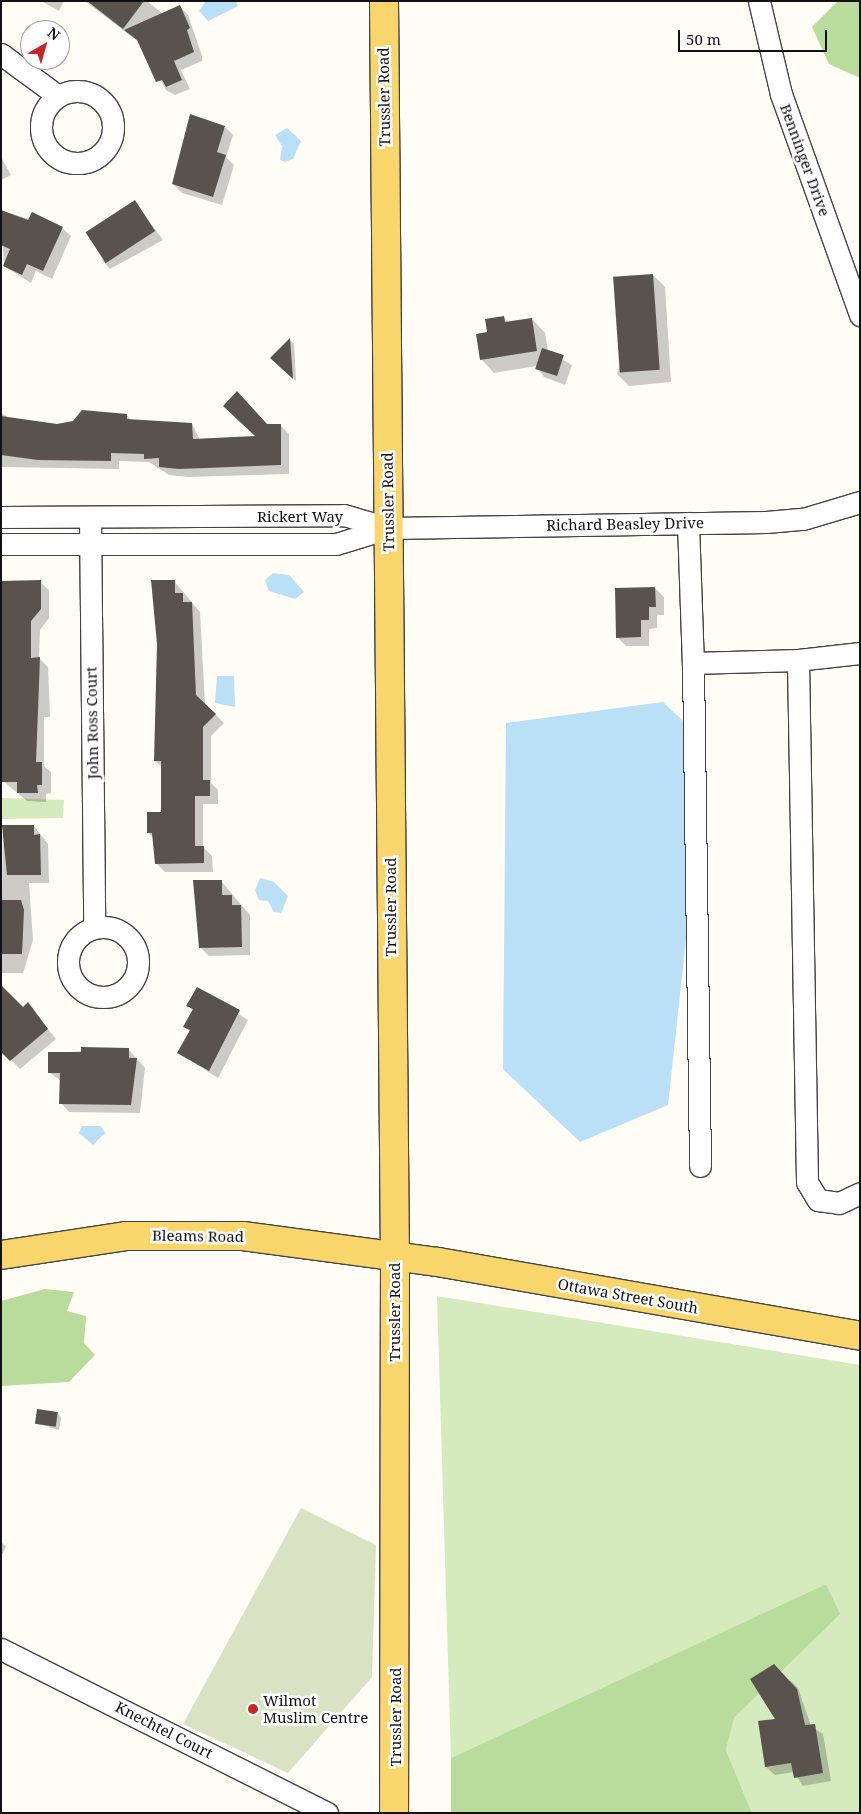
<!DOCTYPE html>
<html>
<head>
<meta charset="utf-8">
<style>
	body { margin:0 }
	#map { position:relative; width:861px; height:1814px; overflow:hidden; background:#fffdf5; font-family:"Noto Serif",serif }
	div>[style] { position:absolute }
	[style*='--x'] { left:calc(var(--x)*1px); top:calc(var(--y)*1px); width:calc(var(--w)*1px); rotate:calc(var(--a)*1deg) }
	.green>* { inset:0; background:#d5ebbd }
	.forest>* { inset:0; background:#b9dc9c }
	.cemetery>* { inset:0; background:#d9e3c4 }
	.water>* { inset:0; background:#b9e0f7 }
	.shadow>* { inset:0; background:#0003 }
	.building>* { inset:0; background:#5a524d; transform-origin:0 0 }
	.roads { filter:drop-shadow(1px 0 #444) drop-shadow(-1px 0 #444) drop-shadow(0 1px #444) drop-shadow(0 -1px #444) }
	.minor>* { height:21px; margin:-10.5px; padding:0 10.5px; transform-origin:10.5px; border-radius:10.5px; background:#fff }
	.minor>.ring { margin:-10.5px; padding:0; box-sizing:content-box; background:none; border:21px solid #fff; border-radius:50% }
	.major>* { height:28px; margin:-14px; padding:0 14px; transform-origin:14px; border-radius:14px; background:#f9d66b }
	.dots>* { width:14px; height:14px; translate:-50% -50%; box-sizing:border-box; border:2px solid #fff; border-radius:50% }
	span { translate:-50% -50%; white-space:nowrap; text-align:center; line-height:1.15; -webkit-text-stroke:5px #fff; paint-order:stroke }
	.street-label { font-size:15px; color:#111 }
	.poi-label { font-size:15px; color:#111 }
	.left { translate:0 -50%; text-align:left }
	.frame { position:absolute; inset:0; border:2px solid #111; pointer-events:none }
	.north { position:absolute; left:20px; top:20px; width:50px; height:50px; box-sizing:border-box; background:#fff; border:1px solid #a0a0a0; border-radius:50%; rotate:38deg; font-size:14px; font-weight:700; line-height:20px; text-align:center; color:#111 }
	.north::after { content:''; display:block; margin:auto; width:18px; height:22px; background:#c4262e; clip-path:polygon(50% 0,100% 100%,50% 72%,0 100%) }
	.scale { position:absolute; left:678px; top:30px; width:149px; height:22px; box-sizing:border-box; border:2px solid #111; border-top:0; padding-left:6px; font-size:15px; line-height:18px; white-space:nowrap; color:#111; -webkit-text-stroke:4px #fff; paint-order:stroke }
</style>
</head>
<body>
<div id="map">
	<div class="green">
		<div style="clip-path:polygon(1px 798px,64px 800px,63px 818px,1px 819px)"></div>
		<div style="clip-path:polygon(437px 1296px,860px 1365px,860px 1813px,752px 1813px,726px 1750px,734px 1718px,839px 1614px,826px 1584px,451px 1758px)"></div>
	</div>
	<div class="forest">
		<div style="clip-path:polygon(838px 1px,860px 1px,860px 78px,829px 64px,812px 27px)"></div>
		<div style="clip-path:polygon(45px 1289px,74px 1292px,67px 1311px,86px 1316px,84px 1343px,95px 1355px,69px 1382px,1px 1386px,1px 1301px)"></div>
		<div style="clip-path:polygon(826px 1584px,840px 1614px,734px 1718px,726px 1750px,752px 1813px,451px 1813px,451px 1758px)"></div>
	</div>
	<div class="cemetery">
		<div style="clip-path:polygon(301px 1508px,376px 1545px,372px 1677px,288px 1773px,183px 1724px)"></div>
	</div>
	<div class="water">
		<div style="clip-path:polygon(206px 1px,236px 1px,238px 6px,208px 21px,199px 11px)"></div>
		<div style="clip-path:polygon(287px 128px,301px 141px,293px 159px,285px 162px,280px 160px,282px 146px,275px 135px)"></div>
		<div style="clip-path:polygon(273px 573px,289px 575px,304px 592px,295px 599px,269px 591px,265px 580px)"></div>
		<div style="clip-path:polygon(217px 676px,234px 676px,235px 707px,215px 703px)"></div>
		<div style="clip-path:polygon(663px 702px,683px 721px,696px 847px,668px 1105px,580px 1142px,503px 1069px,506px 723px)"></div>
		<div style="clip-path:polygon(260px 878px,274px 882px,288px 896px,281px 913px,274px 912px,268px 901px,259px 900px,255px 890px)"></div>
		<div style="clip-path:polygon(82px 1126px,101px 1126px,105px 1133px,93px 1145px,79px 1133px)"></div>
	</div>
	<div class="shadow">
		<div style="clip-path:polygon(41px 1px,64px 1px,59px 11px)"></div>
		<div style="clip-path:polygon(85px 1px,147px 1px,163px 14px,179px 6px,188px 15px,202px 56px,202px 61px,181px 70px,190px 89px,175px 95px,166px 90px,140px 43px)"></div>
		<div style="clip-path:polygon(225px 127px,233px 135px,226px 157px,234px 165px,222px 205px,182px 193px,173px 184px)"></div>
		<div style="clip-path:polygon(1px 157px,11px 175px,1px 180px)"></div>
		<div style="clip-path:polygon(135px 202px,163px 240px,110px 269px,102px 260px)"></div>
		<div style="clip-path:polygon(1px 211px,62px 228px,71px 236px,52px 279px,36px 271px,31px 283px,4px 266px)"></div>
		<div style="clip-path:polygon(653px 275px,665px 287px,671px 382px,629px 386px,617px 374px)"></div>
		<div style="clip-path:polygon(504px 317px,509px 323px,532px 319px,545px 333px,548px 351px,572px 365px,565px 385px,544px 377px,536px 366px,494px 373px,481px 359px,488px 333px)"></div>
		<div style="clip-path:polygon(290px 340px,294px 344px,296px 381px,272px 358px)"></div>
		<div style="clip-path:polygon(82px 411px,127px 415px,132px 421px,192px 424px,200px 440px,258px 437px,267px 425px,280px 425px,289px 434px,289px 474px,188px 477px,169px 475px,149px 462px,119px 461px,119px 469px,1px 467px,1px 413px,10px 418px,57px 426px,74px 423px)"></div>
		<div style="clip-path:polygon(174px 581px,200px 612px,205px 704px,224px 723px,211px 736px,211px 783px,218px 790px,218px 804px,203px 804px,203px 847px,212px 856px,213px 872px,165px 872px,156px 863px,154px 838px,148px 833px,163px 813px,162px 767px,155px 761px)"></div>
		<div style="clip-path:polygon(1px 582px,40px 582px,49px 590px,49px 618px,40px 630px,39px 658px,48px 667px,49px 690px,50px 717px,44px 717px,44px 766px,51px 772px,51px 793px,46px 794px,46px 802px,27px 801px,3px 781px,1px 667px,13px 656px,1px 656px)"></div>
		<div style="clip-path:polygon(655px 588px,664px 597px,664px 615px,657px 615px,657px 628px,649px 629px,649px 646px,626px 646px,617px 637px)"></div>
		<div style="clip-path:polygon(34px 826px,48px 844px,49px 883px,29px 883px,33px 940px,23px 973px,1px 973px,3px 827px)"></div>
		<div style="clip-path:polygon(221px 881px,250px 915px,250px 955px,209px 956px,200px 947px)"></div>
		<div style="clip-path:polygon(197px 988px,248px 1020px,218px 1078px,179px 1053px,190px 1032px,185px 1027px,193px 1011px,188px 1006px)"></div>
		<div style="clip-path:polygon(28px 1004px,56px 1039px,20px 1069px,1px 1050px)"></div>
		<div style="clip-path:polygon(128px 1049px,145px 1068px,140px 1113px,69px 1112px,61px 1103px,61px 1081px,49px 1072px,49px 1053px)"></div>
		<div style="clip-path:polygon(57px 1413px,61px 1417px,59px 1430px,36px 1423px)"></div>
		<div style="clip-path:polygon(1px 1542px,6px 1547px,1px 1556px)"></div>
		<div style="clip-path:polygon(790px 1680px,798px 1688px,811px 1726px,823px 1734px,831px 1781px,803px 1786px,794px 1772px,775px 1775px,766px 1767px)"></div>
	</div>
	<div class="building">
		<div style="clip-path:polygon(87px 1px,144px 1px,123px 29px)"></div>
		<div style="clip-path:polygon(180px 5px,190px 28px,187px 30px,194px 52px,174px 61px,182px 80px,166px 87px,162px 80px,156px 82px,137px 40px,124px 30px)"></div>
		<div style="clip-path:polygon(190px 114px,225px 126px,217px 152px,226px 155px,213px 197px,172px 184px)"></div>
		<div style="left:135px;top:200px;width:37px;height:59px;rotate:57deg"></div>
		<div style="clip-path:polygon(1px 210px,28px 220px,32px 212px,63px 227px,43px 271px,27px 264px,22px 275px,3px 266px,10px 249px,1px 245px)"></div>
		<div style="left:653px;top:274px;width:96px;height:40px;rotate:86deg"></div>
		<div style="clip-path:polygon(504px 316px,505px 322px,532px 318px,537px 351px,480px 360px,476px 334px,487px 332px,485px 319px)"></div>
		<div style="clip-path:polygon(290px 338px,293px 379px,270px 358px)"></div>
		<div style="left:542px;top:348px;width:23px;height:22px;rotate:18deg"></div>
		<div style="clip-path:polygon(237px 391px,267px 424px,281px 424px,281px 465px,179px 469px,159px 467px,159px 458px,144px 459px,144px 454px,111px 453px,111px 461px,38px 460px,1px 455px,1px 416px,57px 424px,73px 421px,82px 410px,127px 414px,127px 419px,192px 423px,193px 439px,255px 436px,223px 406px)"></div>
		<div style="clip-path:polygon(41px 580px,41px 609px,31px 621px,31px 658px,40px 657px,36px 762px,42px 762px,42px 785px,37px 785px,38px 793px,17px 793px,17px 782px,2px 782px,1px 581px)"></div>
		<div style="clip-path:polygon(151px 580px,175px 580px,175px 593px,183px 593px,183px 602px,192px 602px,196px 695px,216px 714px,203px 727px,203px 780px,210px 780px,210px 796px,195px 796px,195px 846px,204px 846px,204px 863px,155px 864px,152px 833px,147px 833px,147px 812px,161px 812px,161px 761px,154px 761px,157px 644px)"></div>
		<div style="clip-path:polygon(655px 587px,656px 607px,649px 607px,649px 620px,641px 620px,641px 637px,616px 638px,615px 588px)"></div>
		<div style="clip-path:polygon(2px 825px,34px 825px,34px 835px,40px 834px,41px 875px,7px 875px)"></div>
		<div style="clip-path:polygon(193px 880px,222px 880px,222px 895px,232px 895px,232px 905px,241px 905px,242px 947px,199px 948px)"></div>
		<div style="clip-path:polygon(1px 900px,21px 900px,24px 910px,22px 954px,1px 954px)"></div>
		<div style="clip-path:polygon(1px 985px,23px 1007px,28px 1002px,48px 1029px,10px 1061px,1px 1052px)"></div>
		<div style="clip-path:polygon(197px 987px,240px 1010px,209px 1071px,177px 1053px,190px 1030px,183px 1027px,193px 1009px,186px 1006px)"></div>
		<div style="clip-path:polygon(81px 1047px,129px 1048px,129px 1058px,137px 1058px,131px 1105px,59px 1104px,60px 1073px,48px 1073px,48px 1052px,81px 1052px)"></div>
		<div style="left:37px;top:1409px;width:21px;height:15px;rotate:8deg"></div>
		<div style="clip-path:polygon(774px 1664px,797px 1689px,805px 1725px,815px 1724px,823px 1773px,794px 1778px,791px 1763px,765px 1767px,758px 1721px,775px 1719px,750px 1679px)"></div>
	</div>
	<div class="roads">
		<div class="minor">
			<div style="--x:759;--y:1;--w:96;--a:76.7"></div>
			<div style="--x:781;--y:94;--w:235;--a:70.3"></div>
			<div style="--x:1;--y:54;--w:71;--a:36.4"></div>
			<div class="ring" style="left:41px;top:91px;width:51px;height:51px"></div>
			<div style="--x:1;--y:517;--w:343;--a:-0.3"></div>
			<div style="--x:344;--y:515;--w:46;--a:16.5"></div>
			<div style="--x:90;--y:518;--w:410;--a:89.4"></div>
			<div style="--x:688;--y:523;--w:140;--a:88"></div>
			<div style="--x:693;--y:663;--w:105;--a:-1.6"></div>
			<div style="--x:1;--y:544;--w:335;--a:0"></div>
			<div style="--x:336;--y:544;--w:54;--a:-17.1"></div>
			<div style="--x:388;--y:528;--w:378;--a:-0.9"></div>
			<div style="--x:766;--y:522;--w:37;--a:-5"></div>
			<div style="--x:803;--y:519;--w:59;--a:-16.6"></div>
			<div style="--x:860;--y:653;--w:62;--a:173.6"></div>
			<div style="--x:798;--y:660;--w:522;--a:89.01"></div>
			<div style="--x:807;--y:1182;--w:21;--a:59"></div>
			<div style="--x:818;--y:1200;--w:21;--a:8"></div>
			<div style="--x:839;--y:1203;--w:23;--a:-25"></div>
			<div style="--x:693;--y:663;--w:503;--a:89.2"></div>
			<div class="ring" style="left:68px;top:927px;width:49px;height:49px"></div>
			<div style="--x:1;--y:1649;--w:365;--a:26.7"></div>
		</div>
		<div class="major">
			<div style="--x:384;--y:1;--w:1257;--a:89.5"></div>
			<div style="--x:395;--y:1258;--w:555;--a:90.1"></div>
			<div style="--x:1;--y:1255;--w:126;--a:-8.6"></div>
			<div style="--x:126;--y:1236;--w:117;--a:0"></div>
			<div style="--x:243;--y:1236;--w:197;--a:7.6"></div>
			<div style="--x:438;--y:1262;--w:428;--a:9.9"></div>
		</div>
	</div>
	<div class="dots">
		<div style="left:253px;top:1709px;background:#c4262e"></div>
	</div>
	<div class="street-label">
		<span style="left:384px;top:97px;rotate:-91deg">Trussler Road</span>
		<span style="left:805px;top:160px;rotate:70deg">Benninger Drive</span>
		<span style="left:388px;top:502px;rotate:-91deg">Trussler Road</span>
		<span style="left:300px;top:517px">Rickert Way</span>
		<span style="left:625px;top:524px;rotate:-1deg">Richard Beasley Drive</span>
		<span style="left:92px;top:723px;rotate:-91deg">John Ross Court</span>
		<span style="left:391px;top:907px;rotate:-90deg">Trussler Road</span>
		<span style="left:198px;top:1236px;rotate:1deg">Bleams Road</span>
		<span style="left:628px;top:1296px;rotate:10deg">Ottawa Street South</span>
		<span style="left:395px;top:1312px;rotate:-90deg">Trussler Road</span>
		<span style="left:396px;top:1717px;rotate:-90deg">Trussler Road</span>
		<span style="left:164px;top:1730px;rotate:27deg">Knechtel Court</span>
	</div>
	<div class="poi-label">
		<span class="left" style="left:263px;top:1709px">Wilmot<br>Muslim Centre</span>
	</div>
	<div class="frame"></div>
	<div class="north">N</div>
	<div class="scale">50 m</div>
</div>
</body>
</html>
